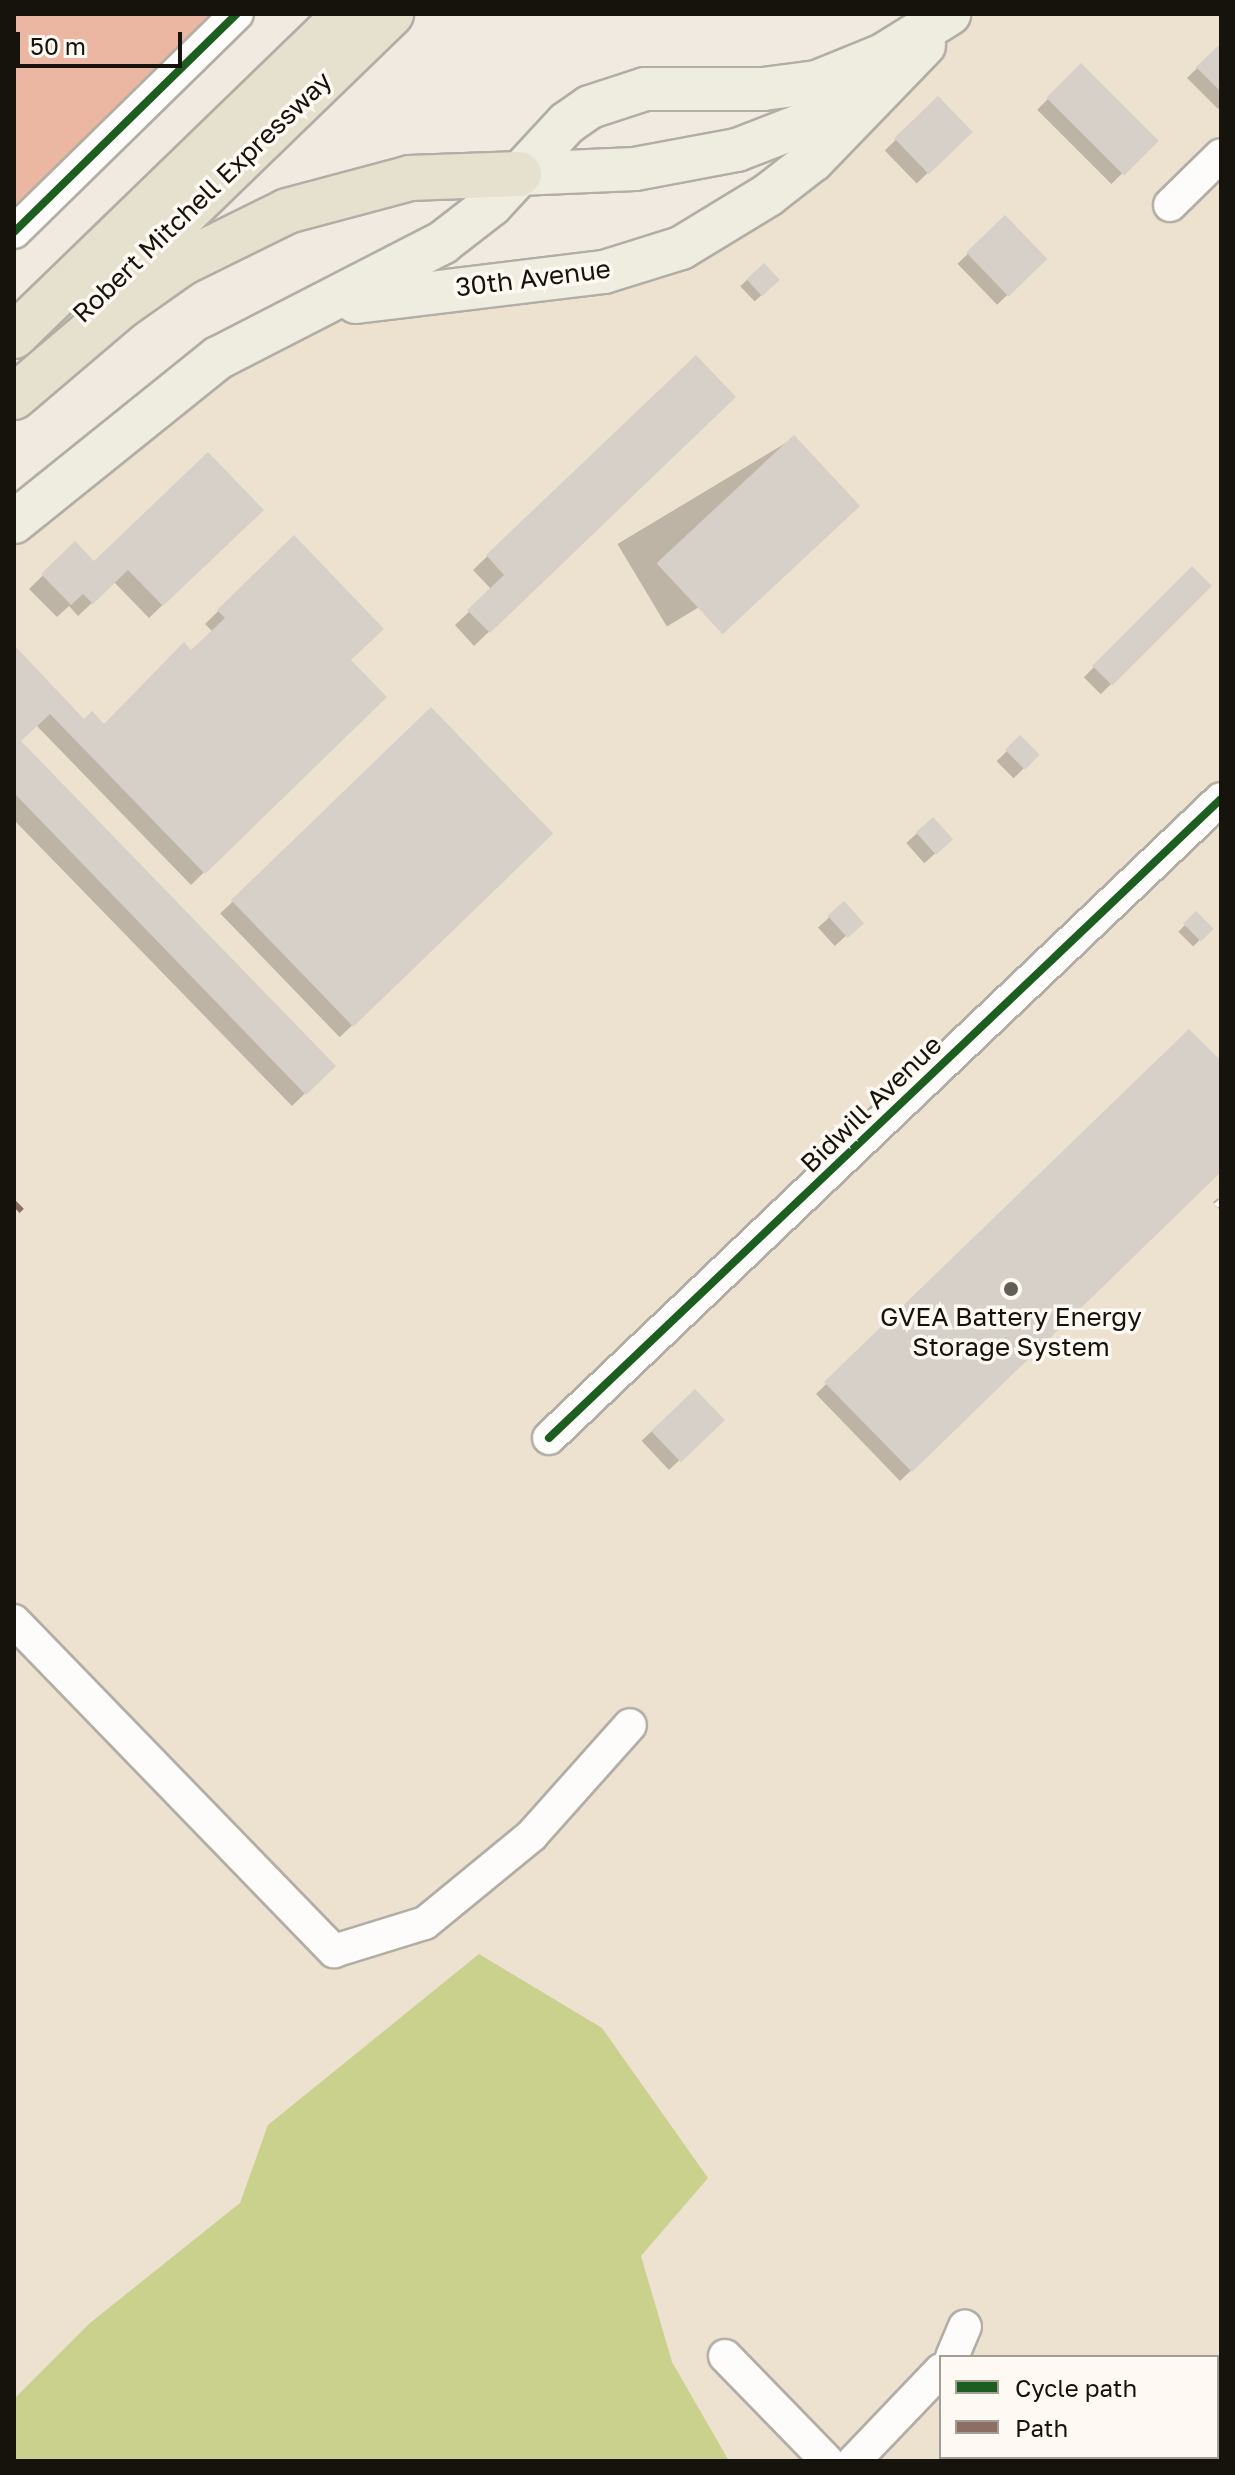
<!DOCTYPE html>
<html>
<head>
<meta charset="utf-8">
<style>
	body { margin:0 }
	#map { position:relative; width:1235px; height:2475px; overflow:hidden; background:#f0eae0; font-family:"Golos Text",sans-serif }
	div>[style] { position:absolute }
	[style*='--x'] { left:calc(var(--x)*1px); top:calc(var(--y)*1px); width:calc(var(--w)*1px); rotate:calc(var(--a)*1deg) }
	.built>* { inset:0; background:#ede1d0 }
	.forest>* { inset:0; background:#ecb7a2 }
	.water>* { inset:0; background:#c9d18d }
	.shadow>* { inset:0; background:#0003; transform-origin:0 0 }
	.building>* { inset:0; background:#d6d0c9; transform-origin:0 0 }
	.roads { filter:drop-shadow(2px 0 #b2aea6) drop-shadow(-2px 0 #b2aea6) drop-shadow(0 2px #b2aea6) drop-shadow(0 -2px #b2aea6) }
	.minor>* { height:32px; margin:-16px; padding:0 16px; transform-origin:16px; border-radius:16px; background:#fdfcfa }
	.major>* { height:42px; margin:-21px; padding:0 21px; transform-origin:21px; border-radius:21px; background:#efece0 }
	.highway>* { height:44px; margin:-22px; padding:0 22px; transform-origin:22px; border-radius:22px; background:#e6e1ce }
	.rail>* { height:9px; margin-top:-4.5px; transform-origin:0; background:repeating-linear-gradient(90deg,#fef9f3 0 18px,#b4b4b1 0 36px); box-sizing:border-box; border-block:2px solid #b4b4b1 }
	.quiet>* { height:6px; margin-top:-3px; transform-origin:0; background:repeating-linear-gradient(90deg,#8d6e63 0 12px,transparent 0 18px) }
	.cycleway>* { height:8px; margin:-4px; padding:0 4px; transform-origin:4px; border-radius:4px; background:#1b5e20 }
	.dots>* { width:22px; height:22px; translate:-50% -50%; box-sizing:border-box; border:4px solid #fef9f3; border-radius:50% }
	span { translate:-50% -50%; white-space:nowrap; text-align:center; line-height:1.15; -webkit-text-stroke:7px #fef9f3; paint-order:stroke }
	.street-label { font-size:26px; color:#16120c }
	.poi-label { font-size:26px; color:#16120c }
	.frame { position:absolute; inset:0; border:16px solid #16120c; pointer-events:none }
	.legend { position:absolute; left:939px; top:2355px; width:280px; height:104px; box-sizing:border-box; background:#fef9f3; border:2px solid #a19d97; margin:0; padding:10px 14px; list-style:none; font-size:24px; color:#16120c }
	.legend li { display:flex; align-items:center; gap:16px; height:40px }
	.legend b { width:40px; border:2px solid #a19d97 }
	.scale { position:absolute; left:16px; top:32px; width:166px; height:36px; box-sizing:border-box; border:4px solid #16120c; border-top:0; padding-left:10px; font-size:24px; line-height:28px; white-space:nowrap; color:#16120c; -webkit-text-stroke:6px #fef9f3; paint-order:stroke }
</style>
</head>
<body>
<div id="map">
	<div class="built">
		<div style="clip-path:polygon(evenodd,971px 14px,1221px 14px,1221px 2461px,14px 2461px,14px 528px,172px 402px,329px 316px,608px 276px,888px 97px,971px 14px,941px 2357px,1217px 2357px,1217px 2457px,941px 2457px,941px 2357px)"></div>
	</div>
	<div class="forest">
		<div style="clip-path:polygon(14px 14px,237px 14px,26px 220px,14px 207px)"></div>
	</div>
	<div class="water">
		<div style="clip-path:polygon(479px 1954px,602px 2028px,708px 2178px,641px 2256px,672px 2362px,729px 2461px,14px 2461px,14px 2399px,90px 2323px,240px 2203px,268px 2125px)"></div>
	</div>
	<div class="shadow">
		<div style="clip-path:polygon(1221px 45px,1221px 106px,1218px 109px,1187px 78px)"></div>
		<div style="left:1081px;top:66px;width:105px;height:62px;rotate:45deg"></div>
		<div style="left:938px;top:99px;width:46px;height:74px;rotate:46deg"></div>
		<div style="left:1005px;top:218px;width:57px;height:66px;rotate:46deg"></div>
		<div style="left:763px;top:265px;width:21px;height:31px;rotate:47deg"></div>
		<div style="clip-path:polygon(695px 357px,720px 411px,474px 646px,455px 625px,492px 590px,473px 570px)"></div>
		<div style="left:794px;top:438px;width:96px;height:206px;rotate:59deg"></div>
		<div style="clip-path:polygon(261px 510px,149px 618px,114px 582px,78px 616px,69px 606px,57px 617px,29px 589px,75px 544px,94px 564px)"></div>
		<div style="clip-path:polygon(293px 538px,349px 660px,384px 697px,191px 885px,36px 725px,19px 741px,333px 1066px,292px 1106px,14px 820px,14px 648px,84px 722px,104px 727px,213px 632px,205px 624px)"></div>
		<div style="left:1192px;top:569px;width:24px;height:153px;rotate:45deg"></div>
		<div style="left:431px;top:710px;width:172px;height:293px;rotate:46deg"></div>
		<div style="left:1020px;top:738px;width:24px;height:33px;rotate:45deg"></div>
		<div style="left:933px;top:819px;width:27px;height:36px;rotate:48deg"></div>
		<div style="left:844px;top:904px;width:25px;height:35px;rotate:48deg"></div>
		<div style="left:1196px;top:914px;width:21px;height:25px;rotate:45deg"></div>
		<div style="clip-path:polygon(1189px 1031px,1221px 1064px,1221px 1170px,900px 1481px,816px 1394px)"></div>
		<div style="left:695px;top:1391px;width:40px;height:73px;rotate:47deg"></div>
	</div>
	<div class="building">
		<div style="clip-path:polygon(1221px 43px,1221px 92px,1196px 67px)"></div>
		<div style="left:1081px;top:63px;width:110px;height:49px;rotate:45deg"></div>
		<div style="left:938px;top:96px;width:50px;height:61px;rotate:46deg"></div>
		<div style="left:1005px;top:215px;width:61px;height:54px;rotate:46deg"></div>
		<div style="left:764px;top:263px;width:23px;height:24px;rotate:47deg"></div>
		<div style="clip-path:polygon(696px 355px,736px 397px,490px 633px,467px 610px,504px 575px,486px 555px)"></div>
		<div style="left:794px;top:435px;width:97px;height:188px;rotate:47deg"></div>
		<div style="clip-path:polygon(208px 452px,264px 510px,163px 606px,128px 570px,93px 604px,83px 594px,71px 605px,41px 574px,75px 541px,94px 561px)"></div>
		<div style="clip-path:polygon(294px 535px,384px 629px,351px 660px,387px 697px,205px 874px,50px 714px,21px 741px,336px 1066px,306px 1095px,14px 793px,14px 645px,84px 719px,92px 711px,104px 724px,184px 642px,191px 650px,225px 618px,217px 610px)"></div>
		<div style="left:1192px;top:566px;width:28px;height:141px;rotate:45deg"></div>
		<div style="left:431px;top:707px;width:176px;height:278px;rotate:46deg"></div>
		<div style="left:1020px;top:735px;width:28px;height:21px;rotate:45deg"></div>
		<div style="left:933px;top:817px;width:30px;height:23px;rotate:48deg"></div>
		<div style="left:844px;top:901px;width:30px;height:22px;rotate:48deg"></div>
		<div style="left:1196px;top:911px;width:25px;height:18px;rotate:45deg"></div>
		<div style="clip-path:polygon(1189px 1029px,1221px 1061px,1221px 1172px,912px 1472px,824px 1382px)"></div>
		<div style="left:695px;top:1389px;width:43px;height:61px;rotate:46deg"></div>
	</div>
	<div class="roads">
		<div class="minor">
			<div style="--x:1170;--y:205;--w:71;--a:-44.4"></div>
			<div style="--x:14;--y:232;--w:312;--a:-44.4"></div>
			<div style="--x:549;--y:1438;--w:927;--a:-43.56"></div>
			<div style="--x:14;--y:1621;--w:460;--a:45.9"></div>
			<div style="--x:334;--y:1951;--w:95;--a:-17.1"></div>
			<div style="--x:425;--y:1923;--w:139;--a:-39.4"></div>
			<div style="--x:532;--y:1835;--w:147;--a:-48.3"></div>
			<div style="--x:725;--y:2356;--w:146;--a:45.8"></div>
			<div style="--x:952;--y:2357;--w:33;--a:-67"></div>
			<div style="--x:1062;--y:2457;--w:4;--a:76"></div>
			<div style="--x:854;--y:2461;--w:126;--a:-46.3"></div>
		</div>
		<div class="major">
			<div style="--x:519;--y:174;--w:116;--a:-2.5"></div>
			<div style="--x:635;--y:169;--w:104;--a:-10.6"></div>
			<div style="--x:737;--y:150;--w:89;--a:-21.1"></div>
			<div style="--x:820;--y:118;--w:45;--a:-33.3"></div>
			<div style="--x:356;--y:302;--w:250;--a:-6.9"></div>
			<div style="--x:604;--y:272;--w:81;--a:-17.3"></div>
			<div style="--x:681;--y:248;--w:102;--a:-31.3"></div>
			<div style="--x:768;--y:195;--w:57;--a:-37.9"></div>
			<div style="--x:813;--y:160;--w:160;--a:-46"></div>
			<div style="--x:14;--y:522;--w:262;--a:-38.8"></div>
			<div style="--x:218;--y:358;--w:252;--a:-27.2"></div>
			<div style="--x:442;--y:243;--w:62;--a:-37.8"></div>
			<div style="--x:491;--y:205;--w:112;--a:-47.2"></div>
			<div style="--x:567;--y:123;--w:28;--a:-35"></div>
			<div style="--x:590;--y:107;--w:58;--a:-18.1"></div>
			<div style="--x:645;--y:89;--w:118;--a:0"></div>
			<div style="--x:763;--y:89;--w:54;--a:-7.4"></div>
			<div style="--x:817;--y:82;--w:71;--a:-22.2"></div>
			<div style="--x:883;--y:55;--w:78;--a:-31.8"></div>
		</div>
		<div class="highway">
			<div style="--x:104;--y:292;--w:400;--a:-44.1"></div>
			<div style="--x:14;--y:336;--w:463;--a:-44.1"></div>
			<div style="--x:14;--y:397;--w:140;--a:-40.4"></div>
			<div style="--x:121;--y:306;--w:75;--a:-35.2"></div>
			<div style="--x:182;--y:263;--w:117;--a:-26.3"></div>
			<div style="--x:287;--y:211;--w:127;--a:-15"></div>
			<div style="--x:410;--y:178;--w:109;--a:-2.1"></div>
		</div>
	</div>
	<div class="rail">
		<div style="--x:1216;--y:1205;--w:6;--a:-39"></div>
	</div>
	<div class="quiet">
		<div style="--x:14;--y:1203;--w:11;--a:45"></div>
	</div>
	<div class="cycleway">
		<div style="--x:14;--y:232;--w:312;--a:-44.4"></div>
		<div style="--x:549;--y:1438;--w:927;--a:-43.56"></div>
	</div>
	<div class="dots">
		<div style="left:1011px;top:1289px;background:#625e56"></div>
	</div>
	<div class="street-label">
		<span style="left:202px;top:197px;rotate:-44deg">Robert Mitchell Expressway</span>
		<span style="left:533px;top:278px;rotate:-7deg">30th Avenue</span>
		<span style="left:871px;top:1104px;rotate:-44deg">Bidwill Avenue</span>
	</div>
	<div class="poi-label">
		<span style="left:1011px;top:1332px">GVEA Battery Energy<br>Storage System</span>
	</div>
	<div class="frame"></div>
	<ul class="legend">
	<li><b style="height:10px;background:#1b5e20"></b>Cycle path</li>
	<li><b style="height:10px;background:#8d6e63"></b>Path</li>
	</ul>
	<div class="scale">50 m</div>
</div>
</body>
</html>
